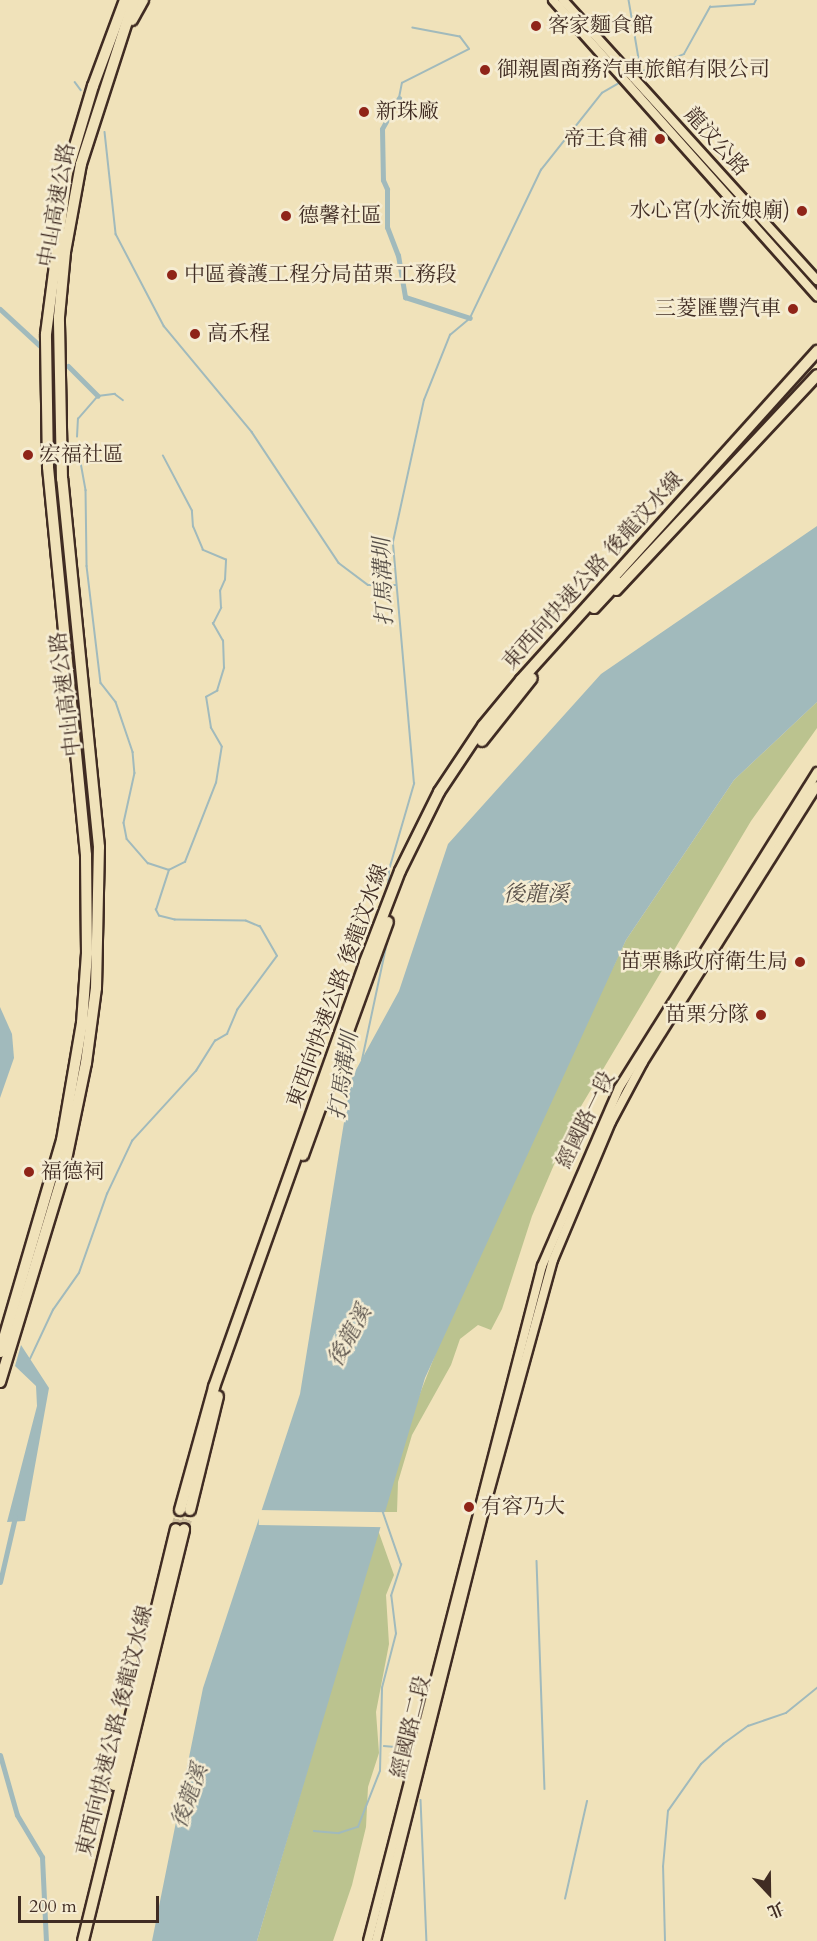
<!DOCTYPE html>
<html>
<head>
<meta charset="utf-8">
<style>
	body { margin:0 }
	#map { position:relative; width:817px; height:1941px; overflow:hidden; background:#f0e2ba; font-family:Cardo,"Noto Serif TC",serif }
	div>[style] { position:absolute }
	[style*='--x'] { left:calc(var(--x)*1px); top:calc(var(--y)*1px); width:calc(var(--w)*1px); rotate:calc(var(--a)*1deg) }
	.green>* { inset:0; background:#bbc38f }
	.water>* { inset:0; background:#a1babc }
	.pier>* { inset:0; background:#f0e2ba; transform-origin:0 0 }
	.stream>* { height:1.5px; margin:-0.75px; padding:0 0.75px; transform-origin:0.75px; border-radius:0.75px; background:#a1babc }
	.canal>* { height:5px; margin:-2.5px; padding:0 2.5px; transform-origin:2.5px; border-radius:2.5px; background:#a1babc }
	.highway-tunnel>* { height:10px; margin-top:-5px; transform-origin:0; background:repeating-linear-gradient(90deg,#cdbe9c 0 10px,transparent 0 15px) }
	.roads { filter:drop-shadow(2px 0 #402c23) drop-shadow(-2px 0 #402c23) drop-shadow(0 2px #402c23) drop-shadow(0 -2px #402c23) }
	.major>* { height:8px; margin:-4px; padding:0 4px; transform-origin:4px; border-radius:4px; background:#f0e2ba }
	.highway>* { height:10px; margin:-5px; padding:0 5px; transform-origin:5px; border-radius:5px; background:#f0e2ba }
	.dots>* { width:16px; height:16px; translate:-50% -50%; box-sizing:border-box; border:3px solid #f5ecd2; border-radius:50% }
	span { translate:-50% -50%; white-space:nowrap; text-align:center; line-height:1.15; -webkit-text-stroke:5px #f5ecd2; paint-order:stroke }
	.poi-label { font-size:21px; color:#402c23 }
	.left { translate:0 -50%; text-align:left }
	.right { translate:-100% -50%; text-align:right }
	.street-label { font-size:21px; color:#402c23 }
	.water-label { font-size:22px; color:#585049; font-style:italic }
	.north { position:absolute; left:739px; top:1863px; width:60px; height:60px; -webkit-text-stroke:4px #f5ecd2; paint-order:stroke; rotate:158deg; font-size:16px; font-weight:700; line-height:24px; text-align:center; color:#402c23 }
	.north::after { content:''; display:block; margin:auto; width:21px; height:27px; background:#402c23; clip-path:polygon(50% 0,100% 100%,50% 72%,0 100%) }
	.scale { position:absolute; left:18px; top:1896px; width:141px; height:27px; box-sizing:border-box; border:3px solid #402c23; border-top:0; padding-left:8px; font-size:18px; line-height:21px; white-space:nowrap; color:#402c23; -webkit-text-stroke:4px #f5ecd2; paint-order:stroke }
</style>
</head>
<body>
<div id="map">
	<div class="green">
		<div style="clip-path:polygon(817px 702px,817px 728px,751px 821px,574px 1118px,532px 1216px,502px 1309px,491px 1330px,478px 1325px,460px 1339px,451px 1365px,412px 1435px,398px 1482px,397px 1512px,384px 1512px,412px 1414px,467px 1273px,626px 940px,734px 780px)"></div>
		<div style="clip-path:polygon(378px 1530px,394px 1575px,386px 1595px,389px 1644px,376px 1712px,379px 1753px,368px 1787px,366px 1827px,352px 1885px,333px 1941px,257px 1941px)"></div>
	</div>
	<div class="water">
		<div style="clip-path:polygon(817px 526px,817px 702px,734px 780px,626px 940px,425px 1378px,257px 1941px,152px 1941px,203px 1688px,300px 1394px,351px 1079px,399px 991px,448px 844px,601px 674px)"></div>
		<div style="clip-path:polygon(0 1007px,12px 1034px,14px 1058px,0 1098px)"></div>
		<div style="clip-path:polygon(21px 1345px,49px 1388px,25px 1521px,7px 1522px,37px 1406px,36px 1386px,15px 1366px)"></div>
	</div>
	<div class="pier">
		<div style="left:259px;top:1510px;width:128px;height:15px;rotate:1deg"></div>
	</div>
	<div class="stream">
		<div style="--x:629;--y:0;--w:71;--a:80.3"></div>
		<div style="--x:636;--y:74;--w:52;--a:-22.6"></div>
		<div style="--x:684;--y:54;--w:54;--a:-61"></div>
		<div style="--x:710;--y:7;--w:44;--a:-3.9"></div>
		<div style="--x:754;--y:4;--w:4;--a:-63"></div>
		<div style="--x:75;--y:82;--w:10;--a:53"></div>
		<div style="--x:399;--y:98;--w:15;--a:-79"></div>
		<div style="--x:402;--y:83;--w:75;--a:-26.9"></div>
		<div style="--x:469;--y:49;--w:15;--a:-127"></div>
		<div style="--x:460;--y:37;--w:48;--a:-169.2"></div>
		<div style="--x:105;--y:132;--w:103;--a:83.8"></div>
		<div style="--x:116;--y:234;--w:104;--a:62.4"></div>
		<div style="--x:164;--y:326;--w:138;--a:50.3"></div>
		<div style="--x:252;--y:432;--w:157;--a:56.4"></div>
		<div style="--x:339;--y:563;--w:36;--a:37"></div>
		<div style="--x:368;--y:585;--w:28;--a:0"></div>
		<div style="--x:77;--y:437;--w:18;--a:-87"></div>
		<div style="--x:78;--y:419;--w:30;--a:-49"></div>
		<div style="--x:98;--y:396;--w:17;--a:-7"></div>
		<div style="--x:115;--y:394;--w:10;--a:37"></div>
		<div style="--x:78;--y:446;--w:45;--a:79.7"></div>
		<div style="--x:86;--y:490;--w:76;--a:89.2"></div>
		<div style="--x:87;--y:566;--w:118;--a:83.2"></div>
		<div style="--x:101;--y:683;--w:24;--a:52"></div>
		<div style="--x:116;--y:702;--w:53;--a:71.2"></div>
		<div style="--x:133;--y:752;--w:21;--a:85"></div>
		<div style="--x:135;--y:773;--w:51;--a:102.4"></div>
		<div style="--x:124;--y:823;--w:16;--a:79"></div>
		<div style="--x:127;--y:839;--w:32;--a:49"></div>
		<div style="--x:148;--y:863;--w:22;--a:18"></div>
		<div style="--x:388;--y:889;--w:19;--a:-87"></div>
		<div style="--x:389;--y:870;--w:90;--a:-73.8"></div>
		<div style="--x:414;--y:784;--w:243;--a:-95"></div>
		<div style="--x:393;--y:542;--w:145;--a:-77.7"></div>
		<div style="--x:424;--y:400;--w:70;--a:-68.2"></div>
		<div style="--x:450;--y:335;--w:26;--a:-40"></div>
		<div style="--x:470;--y:318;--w:164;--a:-64.4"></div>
		<div style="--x:541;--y:170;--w:98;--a:-51.6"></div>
		<div style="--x:602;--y:93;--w:22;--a:-30"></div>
		<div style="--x:362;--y:1060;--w:121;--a:-78"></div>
		<div style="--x:30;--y:1359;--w:54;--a:-64.9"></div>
		<div style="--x:53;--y:1310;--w:45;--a:-54.9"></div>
		<div style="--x:79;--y:1273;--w:84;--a:-70.5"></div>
		<div style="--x:107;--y:1194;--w:59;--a:-64.7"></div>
		<div style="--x:132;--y:1141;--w:95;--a:-47.6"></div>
		<div style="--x:196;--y:1071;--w:36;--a:-58"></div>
		<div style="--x:215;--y:1041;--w:14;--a:-30"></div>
		<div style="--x:227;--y:1034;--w:26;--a:-67"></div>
		<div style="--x:237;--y:1010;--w:67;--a:-53.5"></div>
		<div style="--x:277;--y:956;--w:34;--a:-120"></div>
		<div style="--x:260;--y:927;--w:15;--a:-157"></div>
		<div style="--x:246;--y:921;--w:71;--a:-179.2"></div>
		<div style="--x:175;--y:920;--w:16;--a:-166"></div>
		<div style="--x:159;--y:916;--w:7;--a:-117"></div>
		<div style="--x:156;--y:910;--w:42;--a:-72"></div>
		<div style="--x:169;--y:870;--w:18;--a:-27"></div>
		<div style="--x:185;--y:862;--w:85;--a:-68.6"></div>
		<div style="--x:216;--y:783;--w:36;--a:-81"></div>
		<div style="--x:222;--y:747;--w:22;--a:-120"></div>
		<div style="--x:211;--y:728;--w:31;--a:-99"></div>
		<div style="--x:206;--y:697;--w:13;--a:-29"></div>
		<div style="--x:217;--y:691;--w:24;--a:-73"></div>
		<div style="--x:224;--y:668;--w:27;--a:-92"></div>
		<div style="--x:223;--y:641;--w:20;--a:-120"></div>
		<div style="--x:213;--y:624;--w:18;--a:-63"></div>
		<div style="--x:221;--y:608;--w:17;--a:-93"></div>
		<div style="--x:220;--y:591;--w:12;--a:-66"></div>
		<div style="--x:225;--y:580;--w:20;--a:-87"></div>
		<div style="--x:226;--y:560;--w:25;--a:-157"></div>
		<div style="--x:203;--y:550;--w:25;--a:-113"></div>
		<div style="--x:193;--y:527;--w:16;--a:-94"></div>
		<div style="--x:192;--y:511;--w:62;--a:-117.8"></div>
		<div style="--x:537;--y:1561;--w:228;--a:88"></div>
		<div style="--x:384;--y:1746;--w:11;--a:5"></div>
		<div style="--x:421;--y:1800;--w:141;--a:87.6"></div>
		<div style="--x:314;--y:1831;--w:25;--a:5"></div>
		<div style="--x:339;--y:1833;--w:20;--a:-18"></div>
		<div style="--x:358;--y:1827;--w:60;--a:-68.6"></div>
		<div style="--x:380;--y:1771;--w:83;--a:-88.6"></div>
		<div style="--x:382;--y:1688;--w:56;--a:-75.5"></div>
		<div style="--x:396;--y:1634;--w:38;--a:-97"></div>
		<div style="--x:391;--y:1596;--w:33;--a:-72"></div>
		<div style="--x:401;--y:1565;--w:55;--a:-109.1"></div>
		<div style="--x:565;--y:1899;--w:100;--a:-77.3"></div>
		<div style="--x:665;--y:1941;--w:74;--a:-91.5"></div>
		<div style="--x:663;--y:1867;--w:56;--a:-84.9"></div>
		<div style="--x:668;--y:1811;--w:57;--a:-54.9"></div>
		<div style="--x:701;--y:1764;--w:30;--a:-42"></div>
		<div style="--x:723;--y:1744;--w:31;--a:-36"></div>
		<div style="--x:748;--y:1726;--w:40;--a:-18.9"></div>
		<div style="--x:786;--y:1713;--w:40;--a:-39"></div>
	</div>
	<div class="canal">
		<div style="--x:399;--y:98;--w:35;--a:119"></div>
		<div style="--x:382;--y:129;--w:51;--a:88.9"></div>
		<div style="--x:383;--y:180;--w:10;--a:66"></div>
		<div style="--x:387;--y:189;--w:38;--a:90"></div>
		<div style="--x:387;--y:227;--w:30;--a:69"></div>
		<div style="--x:398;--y:255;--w:43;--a:80.5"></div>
		<div style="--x:405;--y:297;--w:68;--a:17.9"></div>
		<div style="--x:0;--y:309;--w:54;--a:42.8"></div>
		<div style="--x:68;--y:366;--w:42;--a:45"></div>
		<div style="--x:0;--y:1582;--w:67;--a:-77"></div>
		<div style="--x:0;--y:1755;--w:62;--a:74.2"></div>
		<div style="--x:17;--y:1815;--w:49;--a:59.2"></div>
		<div style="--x:42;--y:1857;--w:84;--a:87.3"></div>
	</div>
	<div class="highway-tunnel">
		<div style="--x:176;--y:1529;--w:19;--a:-78"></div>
		<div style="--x:184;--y:1529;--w:20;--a:-72"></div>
	</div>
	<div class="roads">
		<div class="major">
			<div style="--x:553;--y:0;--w:397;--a:48.3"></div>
			<div style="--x:563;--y:0;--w:378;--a:47.8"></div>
			<div style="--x:368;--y:1941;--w:697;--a:-75.55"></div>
			<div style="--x:542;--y:1266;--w:194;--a:-66.6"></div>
			<div style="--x:619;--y:1088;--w:373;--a:-57.9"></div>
			<div style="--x:376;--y:1941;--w:452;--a:-75.9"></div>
			<div style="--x:486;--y:1503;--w:252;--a:-74.6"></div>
			<div style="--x:553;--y:1260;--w:150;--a:-67.2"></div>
			<div style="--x:611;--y:1122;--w:68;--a:-61.9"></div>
			<div style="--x:643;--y:1062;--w:326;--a:-57.8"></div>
		</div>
		<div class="highway">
			<div style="--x:132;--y:20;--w:23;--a:-61"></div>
			<div style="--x:616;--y:590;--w:294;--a:-46.9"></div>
			<div style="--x:594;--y:608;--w:35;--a:-47"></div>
			<div style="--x:482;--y:741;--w:80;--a:-51.6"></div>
			<div style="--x:303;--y:1155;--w:248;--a:-70"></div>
			<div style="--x:0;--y:1352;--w:221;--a:-73.7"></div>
			<div style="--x:62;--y:1140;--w:119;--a:-80.3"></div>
			<div style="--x:82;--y:1023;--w:70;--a:-85.9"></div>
			<div style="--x:87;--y:953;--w:98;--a:-90.6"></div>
			<div style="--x:86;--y:855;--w:390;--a:-95.6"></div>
			<div style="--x:48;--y:467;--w:133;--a:-90.9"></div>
			<div style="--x:46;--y:334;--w:162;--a:-82.6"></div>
			<div style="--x:67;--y:173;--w:91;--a:-73.4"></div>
			<div style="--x:93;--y:86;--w:92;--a:-69.6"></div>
			<div style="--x:0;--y:1382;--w:217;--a:-73.1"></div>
			<div style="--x:63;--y:1174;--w:113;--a:-78.3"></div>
			<div style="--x:86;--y:1063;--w:76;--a:-82.4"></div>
			<div style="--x:96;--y:988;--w:141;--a:-88.8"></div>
			<div style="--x:99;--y:847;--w:370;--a:-95.7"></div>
			<div style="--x:62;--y:479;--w:162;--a:-91.1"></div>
			<div style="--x:59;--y:317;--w:65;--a:-84.7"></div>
			<div style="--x:65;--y:252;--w:89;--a:-79.7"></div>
			<div style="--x:81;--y:164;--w:172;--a:-72.1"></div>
			<div style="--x:180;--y:1510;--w:128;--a:-74.5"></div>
			<div style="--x:214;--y:1387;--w:451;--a:-70.4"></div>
			<div style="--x:365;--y:962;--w:97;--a:-69"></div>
			<div style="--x:400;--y:871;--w:88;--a:-63.7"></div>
			<div style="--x:439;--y:792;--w:79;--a:-56.3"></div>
			<div style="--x:483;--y:726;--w:60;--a:-50.4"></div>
			<div style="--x:521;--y:680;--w:443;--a:-48"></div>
			<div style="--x:190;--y:1510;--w:117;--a:-76.2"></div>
			<div style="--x:114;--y:1785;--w:263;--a:-76.4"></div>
			<div style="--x:83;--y:1941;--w:424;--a:-76.2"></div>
		</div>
	</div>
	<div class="dots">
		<div style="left:536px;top:26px;background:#8f2418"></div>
		<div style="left:485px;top:70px;background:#8f2418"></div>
		<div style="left:364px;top:112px;background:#8f2418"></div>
		<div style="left:660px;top:139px;background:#8f2418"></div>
		<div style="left:802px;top:211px;background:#8f2418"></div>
		<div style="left:286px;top:216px;background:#8f2418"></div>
		<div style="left:172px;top:275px;background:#8f2418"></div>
		<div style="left:793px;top:309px;background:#8f2418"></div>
		<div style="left:195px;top:334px;background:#8f2418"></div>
		<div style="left:28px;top:455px;background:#8f2418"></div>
		<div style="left:800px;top:962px;background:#8f2418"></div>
		<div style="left:761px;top:1015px;background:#8f2418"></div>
		<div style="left:29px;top:1172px;background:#8f2418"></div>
		<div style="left:469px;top:1507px;background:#8f2418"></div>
	</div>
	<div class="poi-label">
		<span class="left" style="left:548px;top:26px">客家麵食館</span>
		<span class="left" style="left:497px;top:70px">御親園商務汽車旅館有限公司</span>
		<span class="left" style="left:376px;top:112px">新珠廠</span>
		<span class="right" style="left:648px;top:139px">帝王食補</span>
		<span class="right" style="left:790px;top:211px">水心宮(水流娘廟)</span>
		<span class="left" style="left:298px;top:216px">德馨社區</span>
		<span class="left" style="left:184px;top:275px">中區養護工程分局苗栗工務段</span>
		<span class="right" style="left:781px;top:309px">三菱匯豐汽車</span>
		<span class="left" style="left:207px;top:334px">高禾程</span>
		<span class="left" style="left:40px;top:455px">宏福社區</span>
		<span class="right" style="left:788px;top:962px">苗栗縣政府衛生局</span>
		<span class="right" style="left:749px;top:1015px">苗栗分隊</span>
		<span class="left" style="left:41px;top:1172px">福德祠</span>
		<span class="left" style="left:481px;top:1507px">有容乃大</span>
	</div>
	<div class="street-label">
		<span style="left:716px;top:142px;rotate:48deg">龍汶公路</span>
		<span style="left:57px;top:205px;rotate:-80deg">中山高速公路</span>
		<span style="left:593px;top:571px;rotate:-48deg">東西向快速公路 後龍汶水線</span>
		<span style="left:66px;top:694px;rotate:-97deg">中山高速公路</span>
		<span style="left:338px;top:986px;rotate:-70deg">東西向快速公路 後龍汶水線</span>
		<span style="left:586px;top:1120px;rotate:-64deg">經國路一段</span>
		<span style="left:411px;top:1727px;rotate:-76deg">經國路二段</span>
		<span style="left:115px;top:1731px;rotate:-76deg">東西向快速公路 後龍汶水線</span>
	</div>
	<div class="water-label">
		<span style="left:384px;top:582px;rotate:-92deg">打馬溝圳</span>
		<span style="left:536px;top:895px">後龍溪</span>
		<span style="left:344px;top:1076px;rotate:-81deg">打馬溝圳</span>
		<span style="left:350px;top:1336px;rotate:-61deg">後龍溪</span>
		<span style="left:190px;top:1796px;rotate:-70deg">後龍溪</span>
	</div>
	<div class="north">北</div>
	<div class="scale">200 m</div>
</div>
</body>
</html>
